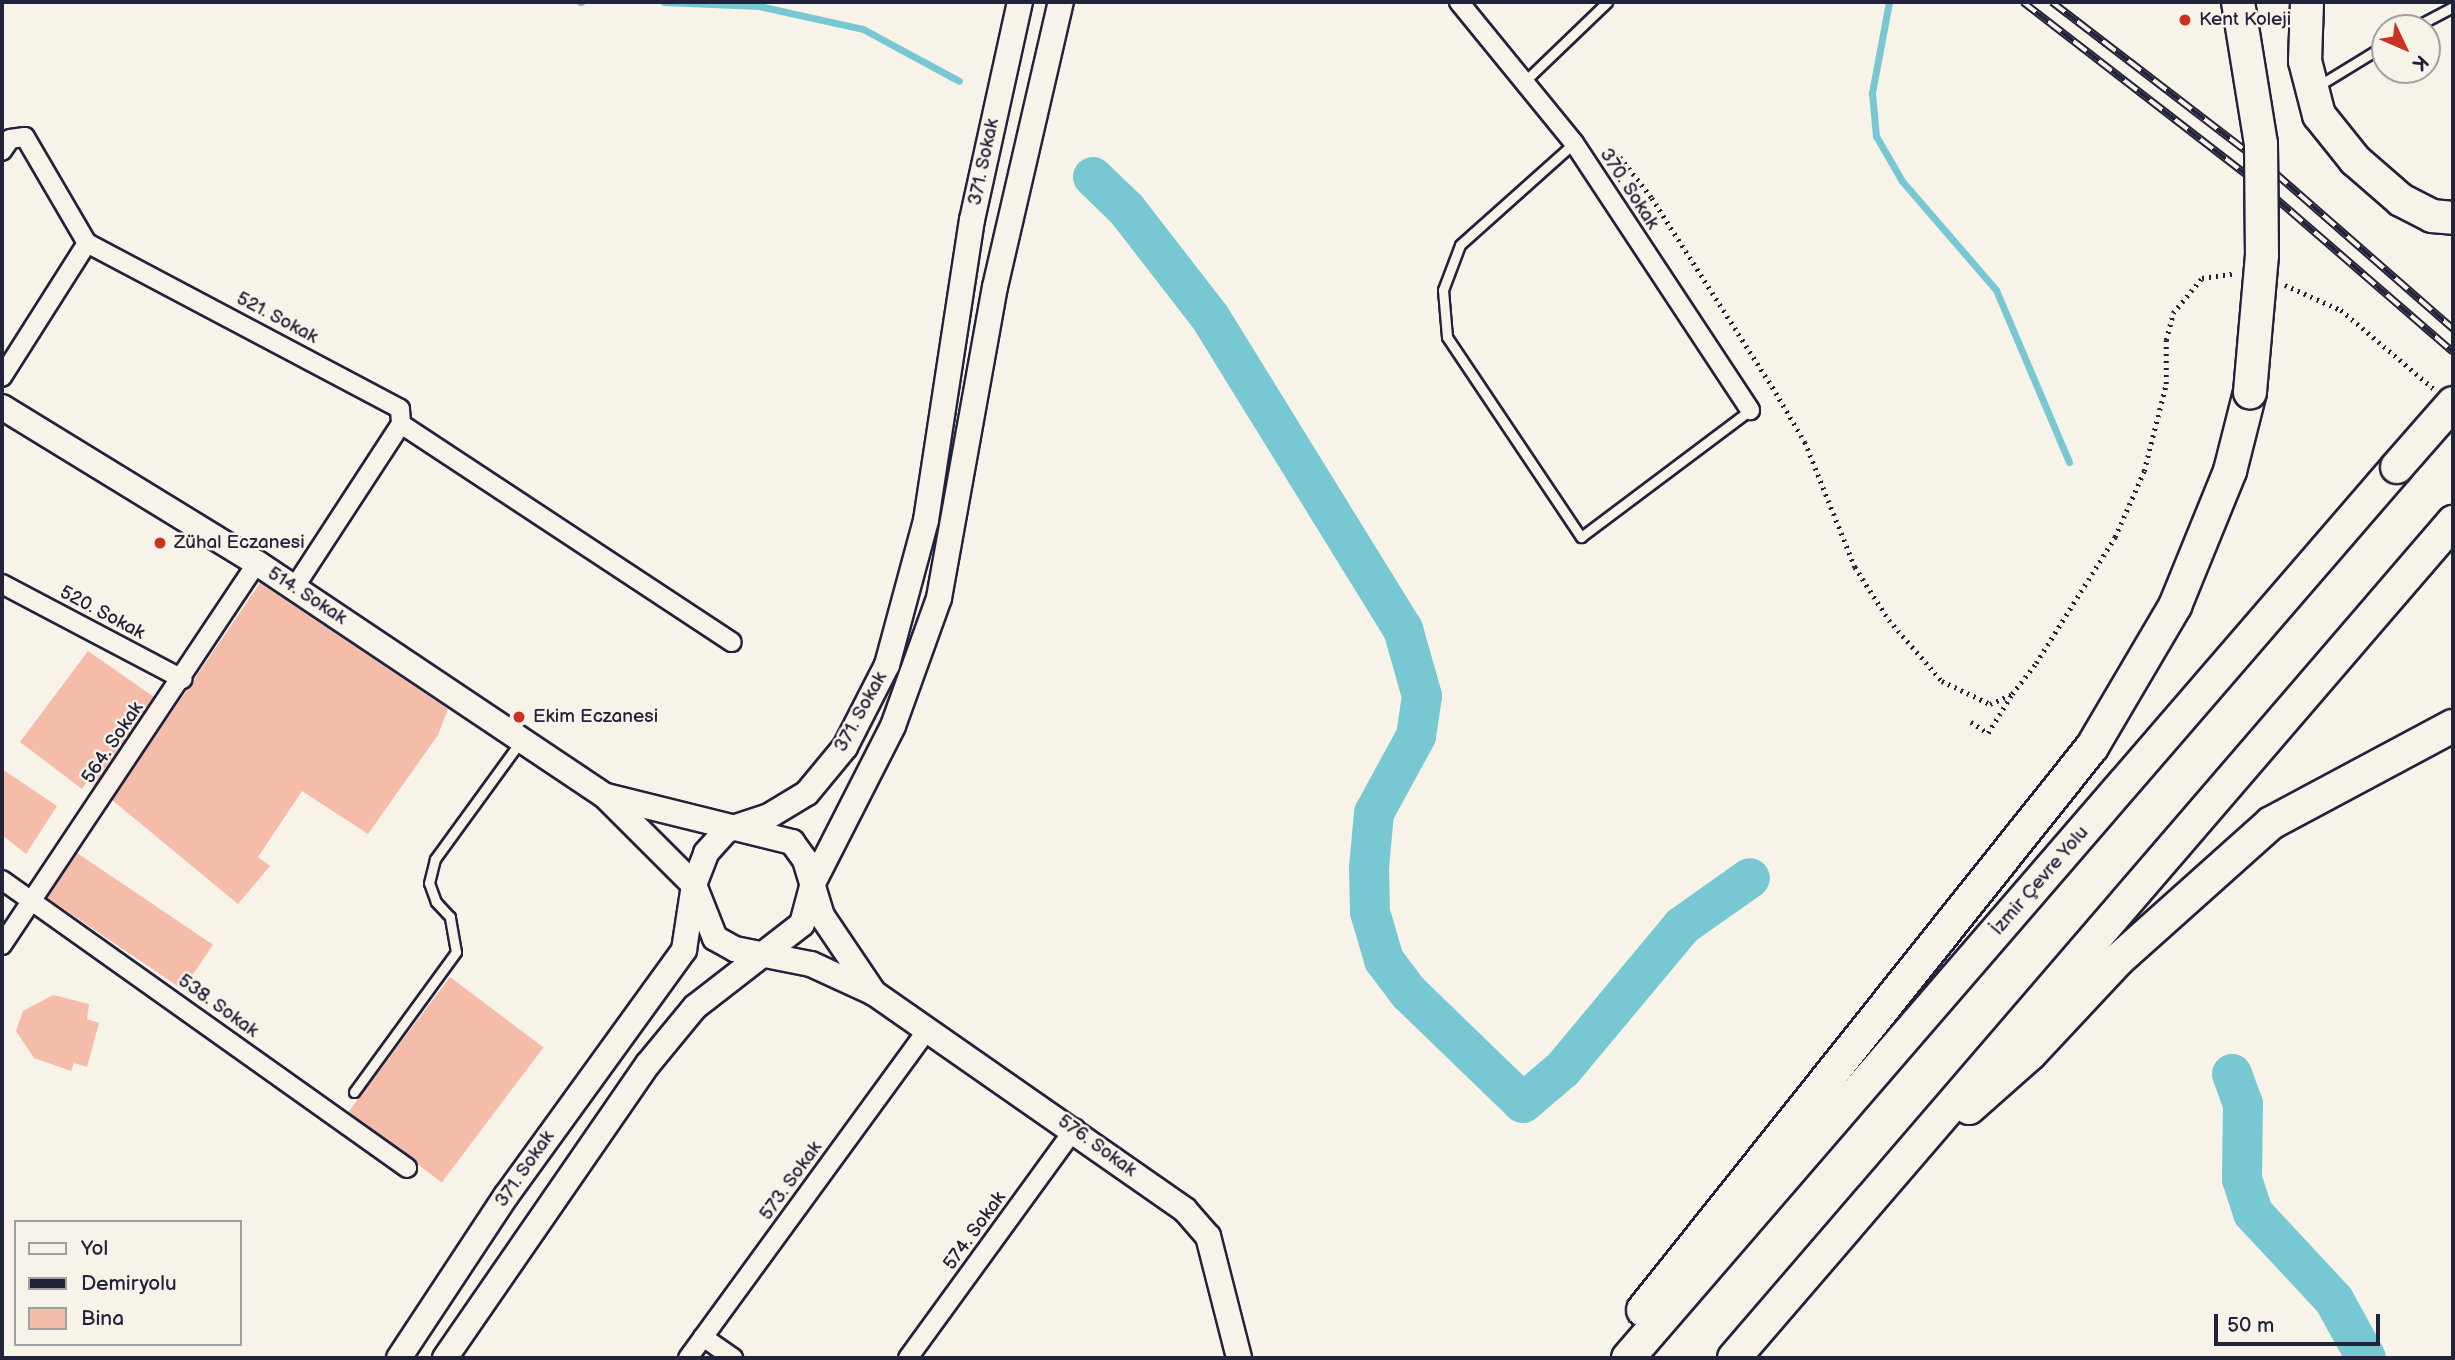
<!DOCTYPE html>
<html>
<head>
<meta charset="utf-8">
<style>
	body { margin:0 }
	#map { position:relative; width:2455px; height:1360px; overflow:hidden; background:#f7f3e8; font-family:"Balsamiq Sans",sans-serif }
	div>[style] { position:absolute }
	[style*='--x'] { left:calc(var(--x)*1px); top:calc(var(--y)*1px); width:calc(var(--w)*1px); rotate:calc(var(--a)*1deg) }
	.stream>* { height:7px; margin:-3.5px; padding:0 3.5px; transform-origin:3.5px; border-radius:3.5px; background:#78c8d4 }
	.river>* { height:40px; margin:-20px; padding:0 20px; transform-origin:20px; border-radius:20px; background:#78c8d4 }
	.building>* { inset:0; background:#f4bca9; transform-origin:0 0 }
	.path>* { height:4.5px; margin-top:-2.25px; transform-origin:0; background:repeating-linear-gradient(90deg,#22223b 0 2px,transparent 0 7px) }
	.roads { filter:drop-shadow(2px 0 #22223b) drop-shadow(-2px 0 #22223b) drop-shadow(0 2px #22223b) drop-shadow(0 -2px #22223b) }
	.lane>* { height:9px; margin:-4.5px; padding:0 4.5px; transform-origin:4.5px; border-radius:4.5px; background:#f7f3e8 }
	.street>* { height:18px; margin:-9px; padding:0 9px; transform-origin:9px; border-radius:9px; background:#f7f3e8 }
	.secondary>* { height:24px; margin:-12px; padding:0 12px; transform-origin:12px; border-radius:12px; background:#f7f3e8 }
	.highway>* { height:32px; margin:-16px; padding:0 16px; transform-origin:16px; border-radius:16px; background:#f7f3e8 }
	.rail>* { height:8px; margin-top:-4px; transform-origin:0; background:repeating-linear-gradient(90deg,#f7f3e8 0 16px,#22223b 0 32px); box-sizing:border-box; border-block:2px solid #22223b }
	.bridges { filter:drop-shadow(2px 0 #22223b) drop-shadow(-2px 0 #22223b) drop-shadow(0 2px #22223b) drop-shadow(0 -2px #22223b) }
	.highway-bridge>* { height:32px; margin:-16px; padding:0 16px; transform-origin:16px; border-radius:16px; background:#f7f3e8 }
	.dots>* { width:19px; height:19px; translate:-50% -50%; box-sizing:border-box; border:4px solid #f7f3e8; border-radius:50% }
	span { translate:-50% -50%; white-space:nowrap; text-align:center; line-height:1.15; -webkit-text-stroke:5px #f7f3e8; paint-order:stroke }
	.poi-label { font-size:19px; color:#22223b }
	.left { translate:0 -50%; text-align:left }
	.street-label { font-size:19px; color:#22223b }
	.frame { position:absolute; inset:0; border:4px solid #22223b; pointer-events:none }
	.legend { position:absolute; left:14px; top:1220px; width:228px; height:126px; box-sizing:border-box; background:#f7f3e8; border:2px solid #a29fa3; margin:0; padding:9px 12px; list-style:none; font-size:21px; color:#22223b }
	.legend li { display:flex; align-items:center; gap:14px; height:35px }
	.legend b { width:35px; border:2px solid #a29fa3 }
	.north { position:absolute; left:2371px; top:14px; width:70px; height:70px; box-sizing:border-box; background:#f7f3e8; border:2px solid #a29fa3; border-radius:50%; rotate:134deg; font-size:19px; font-weight:700; line-height:28px; text-align:center; color:#22223b }
	.north::after { content:''; display:block; margin:auto; width:24px; height:32px; background:#c8321e; clip-path:polygon(50% 0,100% 100%,50% 72%,0 100%) }
	.scale { position:absolute; left:2214px; top:1314px; width:166px; height:32px; box-sizing:border-box; border:4px solid #22223b; border-top:0; padding-left:9px; font-size:21px; line-height:24px; white-space:nowrap; color:#22223b; -webkit-text-stroke:5px #f7f3e8; paint-order:stroke }
</style>
</head>
<body>
<div id="map">
	<div class="stream">
		<div style="--x:580;--y:2;--w:1;--a:0"></div>
		<div style="--x:664;--y:2;--w:95;--a:2.4"></div>
		<div style="--x:759;--y:6;--w:107;--a:12.5"></div>
		<div style="--x:863;--y:29;--w:109;--a:28.4"></div>
		<div style="--x:1889;--y:2;--w:93;--a:100.6"></div>
		<div style="--x:1872;--y:93;--w:43;--a:84.7"></div>
		<div style="--x:1876;--y:136;--w:52;--a:60"></div>
		<div style="--x:1902;--y:181;--w:144;--a:49.2"></div>
		<div style="--x:1996;--y:290;--w:187;--a:67"></div>
	</div>
	<div class="river">
		<div style="--x:1093;--y:177;--w:47;--a:44.1"></div>
		<div style="--x:1127;--y:210;--w:135;--a:52.2"></div>
		<div style="--x:1210;--y:317;--w:367;--a:58.3"></div>
		<div style="--x:1403;--y:629;--w:70;--a:74.2"></div>
		<div style="--x:1422;--y:696;--w:40;--a:98.5"></div>
		<div style="--x:1416;--y:736;--w:88;--a:118.6"></div>
		<div style="--x:1374;--y:813;--w:55;--a:95.2"></div>
		<div style="--x:1369;--y:868;--w:44;--a:88.7"></div>
		<div style="--x:1370;--y:912;--w:50;--a:73.7"></div>
		<div style="--x:1384;--y:960;--w:41;--a:52.9"></div>
		<div style="--x:1409;--y:993;--w:158;--a:44"></div>
		<div style="--x:1523;--y:1103;--w:52;--a:-40.4"></div>
		<div style="--x:1563;--y:1069;--w:186;--a:-50.2"></div>
		<div style="--x:1682;--y:926;--w:83;--a:-35.2"></div>
		<div style="--x:2232;--y:1074;--w:32;--a:70"></div>
		<div style="--x:2243;--y:1104;--w:75;--a:90.8"></div>
		<div style="--x:2242;--y:1179;--w:36;--a:72"></div>
		<div style="--x:2253;--y:1213;--w:119;--a:47"></div>
		<div style="--x:2334;--y:1300;--w:66;--a:61.1"></div>
	</div>
	<div class="building">
		<div style="clip-path:polygon(260px 583px,448px 709px,438px 735px,368px 834px,302px 791px,258px 857px,270px 866px,238px 904px,112px 800px)"></div>
		<div style="clip-path:polygon(88px 651px,154px 697px,95px 786px,88px 780px,82px 789px,20px 742px)"></div>
		<div style="clip-path:polygon(2px 769px,57px 806px,26px 854px,2px 835px)"></div>
		<div style="left:77px;top:853px;width:164px;height:54px;rotate:34deg"></div>
		<div style="left:450px;top:977px;width:117px;height:169px;rotate:37deg"></div>
		<div style="clip-path:polygon(53px 995px,89px 1004px,87px 1019px,99px 1023px,87px 1067px,74px 1063px,71px 1071px,34px 1058px,16px 1031px,23px 1011px)"></div>
	</div>
	<div class="path">
		<div style="--x:1603;--y:153;--w:17;--a:13"></div>
		<div style="--x:1620;--y:157;--w:52;--a:52"></div>
		<div style="--x:1652;--y:198;--w:231;--a:57.5"></div>
		<div style="--x:1776;--y:393;--w:57;--a:59.4"></div>
		<div style="--x:1805;--y:442;--w:135;--a:68.2"></div>
		<div style="--x:1855;--y:567;--w:63;--a:57.3"></div>
		<div style="--x:1889;--y:620;--w:81;--a:49"></div>
		<div style="--x:1942;--y:681;--w:53;--a:25.6"></div>
		<div style="--x:1990;--y:704;--w:24;--a:-24"></div>
		<div style="--x:2012;--y:694;--w:39;--a:-52"></div>
		<div style="--x:2036;--y:663;--w:149;--a:-57.9"></div>
		<div style="--x:2115;--y:537;--w:72;--a:-66.3"></div>
		<div style="--x:2144;--y:471;--w:90;--a:-75.8"></div>
		<div style="--x:2166;--y:384;--w:44;--a:-90"></div>
		<div style="--x:2166;--y:340;--w:28;--a:-75"></div>
		<div style="--x:2173;--y:313;--w:45;--a:-50.4"></div>
		<div style="--x:2202;--y:278;--w:34;--a:-8"></div>
		<div style="--x:2285;--y:285;--w:61;--a:24.1"></div>
		<div style="--x:2341;--y:310;--w:122;--a:40.3"></div>
		<div style="--x:1971;--y:722;--w:20;--a:33"></div>
		<div style="--x:1988;--y:733;--w:46;--a:-58.4"></div>
	</div>
	<div class="roads">
		<div class="lane">
			<div style="--x:2413;--y:28;--w:45;--a:-27.7"></div>
			<div style="--x:1524;--y:82;--w:115;--a:-43.9"></div>
			<div style="--x:2318;--y:86;--w:79;--a:-31.5"></div>
			<div style="--x:1574;--y:143;--w:153;--a:138.2"></div>
			<div style="--x:1460;--y:245;--w:48;--a:110.7"></div>
			<div style="--x:1443;--y:290;--w:47;--a:85.1"></div>
			<div style="--x:1447;--y:337;--w:241;--a:56.2"></div>
			<div style="--x:1581;--y:537;--w:211;--a:-36.9"></div>
			<div style="--x:354;--y:1092;--w:173;--a:-53.9"></div>
			<div style="--x:456;--y:952;--w:36;--a:-100"></div>
			<div style="--x:450;--y:917;--w:21;--a:-133"></div>
			<div style="--x:436;--y:902;--w:20;--a:-110"></div>
			<div style="--x:429;--y:883;--w:25;--a:-76"></div>
			<div style="--x:435;--y:859;--w:145;--a:-54"></div>
		</div>
		<div class="street">
			<div style="--x:1459;--y:2;--w:182;--a:50.8"></div>
			<div style="--x:1574;--y:143;--w:320;--a:56.6"></div>
			<div style="--x:2;--y:151;--w:14;--a:-56"></div>
			<div style="--x:10;--y:139;--w:15;--a:-8"></div>
			<div style="--x:25;--y:137;--w:123;--a:59.7"></div>
			<div style="--x:2;--y:377;--w:159;--a:-57.6"></div>
			<div style="--x:87;--y:243;--w:354;--a:27.9"></div>
			<div style="--x:400;--y:409;--w:15;--a:86"></div>
			<div style="--x:401;--y:424;--w:196;--a:123.1"></div>
			<div style="--x:401;--y:424;--w:396;--a:33.4"></div>
			<div style="--x:2;--y:584;--w:204;--a:27.8"></div>
			<div style="--x:2;--y:880;--w:497;--a:35.4"></div>
			<div style="--x:2;--y:945;--w:459;--a:-56.3"></div>
			<div style="--x:703;--y:1337;--w:37;--a:35"></div>
			<div style="--x:688;--y:1358;--w:407;--a:-53.9"></div>
			<div style="--x:908;--y:1358;--w:284;--a:-54"></div>
		</div>
		<div class="secondary">
			<div style="--x:2;--y:407;--w:299;--a:31.5"></div>
			<div style="--x:257;--y:563;--w:419;--a:33.8"></div>
			<div style="--x:605;--y:796;--w:126;--a:45"></div>
			<div style="--x:694;--y:885;--w:57;--a:68.4"></div>
			<div style="--x:715;--y:938;--w:23;--a:29"></div>
			<div style="--x:735;--y:949;--w:77;--a:11.2"></div>
			<div style="--x:811;--y:964;--w:69;--a:24.7"></div>
			<div style="--x:874;--y:993;--w:379;--a:34.9"></div>
			<div style="--x:1185;--y:1210;--w:35;--a:49"></div>
			<div style="--x:1208;--y:1236;--w:126;--a:75.7"></div>
			<div style="--x:606;--y:796;--w:192;--a:13.9"></div>
			<div style="--x:792;--y:842;--w:22;--a:54"></div>
			<div style="--x:805;--y:860;--w:59;--a:73.1"></div>
			<div style="--x:822;--y:916;--w:93;--a:56"></div>
			<div style="--x:399;--y:1358;--w:194;--a:-56.6"></div>
			<div style="--x:506;--y:1196;--w:304;--a:-54.1"></div>
			<div style="--x:684;--y:950;--w:66;--a:-81.3"></div>
			<div style="--x:694;--y:885;--w:34;--a:-69"></div>
			<div style="--x:706;--y:853;--w:31;--a:-48"></div>
			<div style="--x:727;--y:830;--w:44;--a:-18.4"></div>
			<div style="--x:769;--y:816;--w:44;--a:-31.2"></div>
			<div style="--x:807;--y:793;--w:60;--a:-50.4"></div>
			<div style="--x:845;--y:747;--w:92;--a:-62.9"></div>
			<div style="--x:887;--y:665;--w:150;--a:-74.9"></div>
			<div style="--x:926;--y:520;--w:304;--a:-81.3"></div>
			<div style="--x:972;--y:220;--w:223;--a:-77.6"></div>
			<div style="--x:445;--y:1358;--w:357;--a:-55.4"></div>
			<div style="--x:648;--y:1064;--w:74;--a:-50.5"></div>
			<div style="--x:695;--y:1007;--w:135;--a:-37.8"></div>
			<div style="--x:802;--y:924;--w:42;--a:-75"></div>
			<div style="--x:813;--y:883;--w:176;--a:-63"></div>
			<div style="--x:893;--y:726;--w:136;--a:-70.2"></div>
			<div style="--x:939;--y:598;--w:316;--a:-79.8"></div>
			<div style="--x:995;--y:287;--w:293;--a:-77"></div>
		</div>
		<div class="highway">
			<div style="--x:2307;--y:2;--w:59;--a:91.9"></div>
			<div style="--x:2305;--y:61;--w:56;--a:75.5"></div>
			<div style="--x:2319;--y:115;--w:58;--a:51.3"></div>
			<div style="--x:2355;--y:160;--w:61;--a:41"></div>
			<div style="--x:2401;--y:200;--w:35;--a:27"></div>
			<div style="--x:2432;--y:216;--w:21;--a:5"></div>
			<div style="--x:1969;--y:1108;--w:81;--a:-41.5"></div>
			<div style="--x:2030;--y:1054;--w:129;--a:-46.9"></div>
			<div style="--x:2118;--y:960;--w:205;--a:-41.8"></div>
			<div style="--x:2271;--y:823;--w:206;--a:-28.1"></div>
			<div style="--x:1643;--y:1310;--w:720;--a:-51.43"></div>
			<div style="--x:2092;--y:747;--w:164;--a:-59.5"></div>
			<div style="--x:2175;--y:606;--w:146;--a:-67.8"></div>
			<div style="--x:2230;--y:471;--w:81;--a:-75.8"></div>
			<div style="--x:1628;--y:1358;--w:1177;--a:-49.2"></div>
			<div style="--x:1734;--y:1358;--w:1103;--a:-49.3"></div>
		</div>
	</div>
	<div class="rail">
		<div style="--x:2023;--y:2;--w:307;--a:37.7"></div>
		<div style="--x:2266;--y:190;--w:247;--a:40.9"></div>
		<div style="--x:2052;--y:2;--w:281;--a:37.5"></div>
		<div style="--x:2275;--y:173;--w:237;--a:41.2"></div>
	</div>
	<div class="bridges">
		<div class="highway-bridge">
			<div style="--x:2238;--y:2;--w:144;--a:80.8"></div>
			<div style="--x:2261;--y:144;--w:111;--a:89.5"></div>
			<div style="--x:2262;--y:255;--w:138;--a:95"></div>
			<div style="--x:2397;--y:467;--w:85;--a:-48.8"></div>
		</div>
	</div>
	<div class="dots">
		<div style="left:2185px;top:20px;background:#c8321e"></div>
		<div style="left:160px;top:543px;background:#c8321e"></div>
		<div style="left:519px;top:717px;background:#c8321e"></div>
	</div>
	<div class="poi-label">
		<span class="left" style="left:2199px;top:20px">Kent Koleji</span>
		<span class="left" style="left:174px;top:543px">Zühal Eczanesi</span>
		<span class="left" style="left:533px;top:717px">Ekim Eczanesi</span>
	</div>
	<div class="street-label">
		<span style="left:984px;top:162px;rotate:-78deg">371. Sokak</span>
		<span style="left:1629px;top:189px;rotate:57deg">370. Sokak</span>
		<span style="left:277px;top:318px;rotate:28deg">521. Sokak</span>
		<span style="left:307px;top:596px;rotate:33deg">514. Sokak</span>
		<span style="left:102px;top:613px;rotate:28deg">520. Sokak</span>
		<span style="left:861px;top:712px;rotate:-61deg">371. Sokak</span>
		<span style="left:113px;top:743px;rotate:-56deg">564. Sokak</span>
		<span style="left:2040px;top:881px;rotate:-49deg">İzmir Çevre Yolu</span>
		<span style="left:218px;top:1006px;rotate:36deg">538. Sokak</span>
		<span style="left:1097px;top:1146px;rotate:36deg">576. Sokak</span>
		<span style="left:525px;top:1169px;rotate:-55deg">371. Sokak</span>
		<span style="left:791px;top:1181px;rotate:-54deg">573. Sokak</span>
		<span style="left:975px;top:1231px;rotate:-54deg">574. Sokak</span>
	</div>
	<div class="frame"></div>
	<ul class="legend">
	<li><b style="height:9px;background:#f7f3e8"></b>Yol</li>
	<li><b style="height:9px;background:#22223b"></b>Demiryolu</li>
	<li><b style="height:19px;background:#f4bca9"></b>Bina</li>
	</ul>
	<div class="north">K</div>
	<div class="scale">50 m</div>
</div>
</body>
</html>
